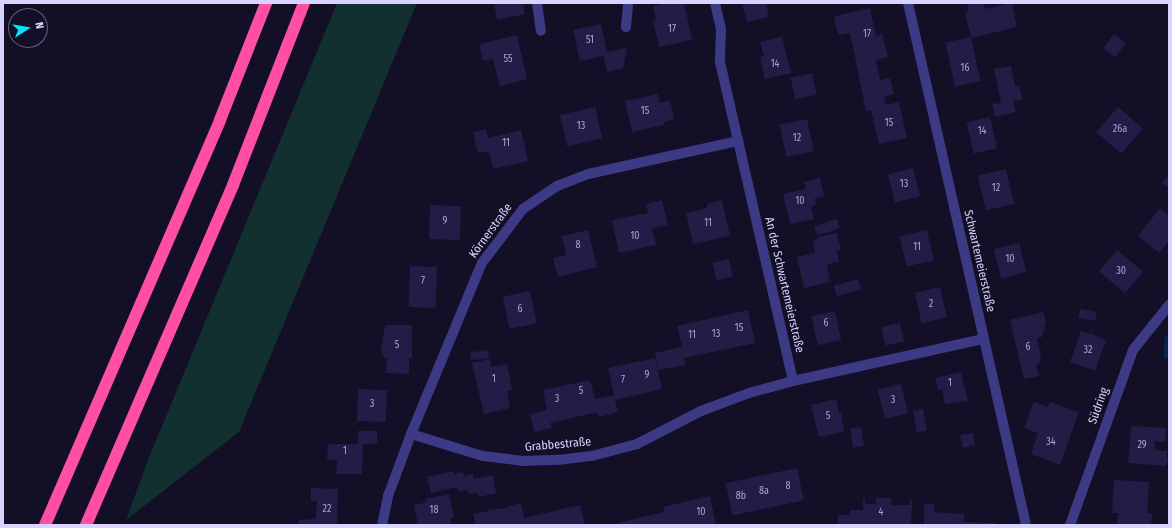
<!DOCTYPE html>
<html>
<head>
<meta charset="utf-8">
<style>
	body { margin:0 }
	#map { position:relative; width:1172px; height:528px; overflow:hidden; background:#130f26; font-family:"Fira Sans Condensed",sans-serif }
	div>[style] { position:absolute }
	[style*='--x'] { left:calc(var(--x)*1px); top:calc(var(--y)*1px); width:calc(var(--w)*1px); rotate:calc(var(--a)*1deg) }
	.green>* { inset:0; background:#12302f }
	.stream>* { height:6px; margin:-3px; padding:0 3px; transform-origin:3px; border-radius:3px; background:#0c2248 }
	.building>* { inset:0; background:#241b47; transform-origin:0 0 }
	.minor>* { height:10px; margin:-5px; padding:0 5px; transform-origin:5px; border-radius:5px; background:#3d3a85 }
	.highway>* { height:12px; margin:-6px; padding:0 6px; transform-origin:6px; border-radius:6px; background:#ff4fa3 }
	span { translate:-50% -50%; white-space:nowrap; text-align:center; line-height:1.15; -webkit-text-stroke:3.5px #130f26; paint-order:stroke }
	.number-label { font-size:10px; color:#aca6d1 }
	.number-label span { -webkit-text-stroke-width:0 }
	.street-label { font-size:12px; color:#d9d4ff }
	.frame { position:absolute; inset:0; border:4px solid #d9d4ff; pointer-events:none }
	.north { position:absolute; left:8px; top:8px; width:40px; height:40px; box-sizing:border-box; background:#130f26; border:1px solid #625e7d; border-radius:50%; rotate:78deg; font-size:11px; font-weight:700; line-height:16px; text-align:center; color:#d9d4ff }
	.north::after { content:''; display:block; margin:auto; width:14px; height:18px; background:#00e5ff; clip-path:polygon(50% 0,100% 100%,50% 72%,0 100%) }
</style>
</head>
<body>
<div id="map">
	<div class="green">
		<div style="clip-path:polygon(337px 3px,417px 3px,239px 432px,126px 520px,148px 460px)"></div>
	</div>
	<div class="stream">
		<div style="--x:1167;--y:356;--w:16;--a:-90"></div>
		<div style="--x:1167;--y:340;--w:4;--a:-56"></div>
	</div>
	<div class="building">
		<div style="clip-path:polygon(494px 3px,523px 3px,525px 14px,497px 20px)"></div>
		<div style="clip-path:polygon(666px 3px,684px 3px,692px 40px,659px 47px,653px 21px,656px 20px,653px 6px)"></div>
		<div style="clip-path:polygon(742px 3px,766px 3px,769px 17px,747px 22px)"></div>
		<div style="clip-path:polygon(967px 3px,984px 3px,985px 9px,1012px 3px,1017px 27px,971px 38px,965px 12px,968px 11px)"></div>
		<div style="clip-path:polygon(870px 8px,876px 36px,882px 34px,888px 57px,876px 60px,880px 80px,890px 78px,894px 94px,884px 97px,886px 105px,899px 102px,907px 138px,879px 144px,871px 110px,866px 111px,850px 33px,840px 35px,838px 33px,834px 19px,836px 16px)"></div>
		<div style="clip-path:polygon(601px 24px,607px 52px,627px 48px,623px 68px,607px 72px,604px 56px,580px 61px,573px 30px)"></div>
		<div style="left:1114px;top:34px;width:15px;height:18px;rotate:37deg"></div>
		<div style="clip-path:polygon(517px 35px,527px 79px,500px 86px,493px 59px,483px 61px,479px 44px)"></div>
		<div style="clip-path:polygon(782px 37px,791px 73px,765px 79px,760px 57px,764px 56px,760px 42px)"></div>
		<div style="left:971px;top:37px;width:45px;height:26px;rotate:78deg"></div>
		<div style="clip-path:polygon(1011px 66px,1015px 86px,1019px 85px,1022px 100px,1013px 101px,1016px 112px,995px 117px,992px 104px,1001px 103px,994px 69px)"></div>
		<div style="left:812px;top:73px;width:22px;height:22px;rotate:77deg"></div>
		<div style="clip-path:polygon(658px 94px,660px 103px,670px 100px,674px 119px,664px 122px,664px 125px,632px 132px,625px 101px)"></div>
		<div style="left:595px;top:107px;width:32px;height:36px;rotate:77deg"></div>
		<div style="left:1118px;top:107px;width:33px;height:33px;rotate:41deg"></div>
		<div style="left:990px;top:117px;width:32px;height:24px;rotate:77deg"></div>
		<div style="left:807px;top:119px;width:33px;height:28px;rotate:78deg"></div>
		<div style="clip-path:polygon(486px 129px,488px 138px,521px 130px,528px 161px,493px 169px,489px 151px,478px 153px,473px 132px)"></div>
		<div style="left:913px;top:168px;width:29px;height:26px;rotate:76deg"></div>
		<div style="left:1006px;top:169px;width:36px;height:29px;rotate:77deg"></div>
		<div style="clip-path:polygon(1169px 175px,1169px 188px,1162px 183px)"></div>
		<div style="clip-path:polygon(820px 178px,824px 196px,815px 198px,816px 205px,811px 207px,814px 219px,790px 224px,783px 194px,806px 189px,804px 182px)"></div>
		<div style="clip-path:polygon(662px 200px,668px 225px,652px 228px,656px 245px,619px 253px,612px 220px,648px 213px,646px 204px)"></div>
		<div style="clip-path:polygon(722px 200px,730px 236px,693px 244px,686px 213px,707px 208px,707px 204px)"></div>
		<div style="left:430px;top:205px;width:31px;height:34px;rotate:2deg"></div>
		<div style="clip-path:polygon(1160px 208px,1169px 216px,1169px 241px,1159px 253px,1138px 236px)"></div>
		<div style="left:837px;top:219px;width:10px;height:24px;rotate:73deg"></div>
		<div style="clip-path:polygon(588px 230px,597px 267px,558px 277px,553px 258px,566px 255px,562px 236px)"></div>
		<div style="left:927px;top:230px;width:31px;height:28px;rotate:77deg"></div>
		<div style="clip-path:polygon(837px 233px,841px 250px,837px 251px,839px 262px,827px 264px,830px 282px,804px 288px,797px 257px,815px 253px,813px 240px,818px 238px,818px 237px)"></div>
		<div style="left:1019px;top:243px;width:30px;height:26px;rotate:76deg"></div>
		<div style="left:1117px;top:250px;width:34px;height:28px;rotate:40deg"></div>
		<div style="left:729px;top:259px;width:18px;height:17px;rotate:77deg"></div>
		<div style="left:410px;top:266px;width:27px;height:41px;rotate:2deg"></div>
		<div style="left:858px;top:279px;width:11px;height:25px;rotate:75deg"></div>
		<div style="left:940px;top:287px;width:31px;height:26px;rotate:77deg"></div>
		<div style="left:530px;top:291px;width:33px;height:28px;rotate:78deg"></div>
		<div style="left:1080px;top:309px;width:17px;height:9px;rotate:10deg"></div>
		<div style="clip-path:polygon(748px 310px,755px 343px,684px 358px,686px 365px,658px 370px,655px 353px,682px 347px,677px 326px)"></div>
		<div style="left:835px;top:311px;width:30px;height:24px;rotate:78deg"></div>
		<div style="clip-path:polygon(1043px 312px,1046px 321px,1042px 337px,1037px 338px,1041px 357px,1039px 364px,1036px 365px,1039px 376px,1024px 379px,1010px 320px)"></div>
		<div style="left:900px;top:323px;width:19px;height:19px;rotate:78deg"></div>
		<div style="clip-path:polygon(1092px 323px,1091px 334px,1106px 340px,1095px 371px,1070px 362px,1081px 331px,1090px 334px)"></div>
		<div style="clip-path:polygon(385px 325px,412px 325px,412px 358px,409px 358px,409px 374px,386px 373px,387px 358px,384px 358px,381px 351px)"></div>
		<div style="left:488px;top:350px;width:8px;height:18px;rotate:83deg"></div>
		<div style="clip-path:polygon(655px 358px,662px 389px,615px 400px,618px 412px,599px 417px,597px 412px,550px 423px,552px 428px,534px 432px,530px 414px,547px 410px,543px 390px,590px 380px,595px 399px,614px 395px,608px 368px)"></div>
		<div style="clip-path:polygon(490px 359px,491px 367px,507px 364px,512px 390px,507px 391px,510px 408px,484px 414px,472px 363px)"></div>
		<div style="clip-path:polygon(961px 372px,968px 401px,945px 404px,942px 389px,938px 390px,935px 378px)"></div>
		<div style="left:901px;top:384px;width:30px;height:24px;rotate:76deg"></div>
		<div style="left:358px;top:389px;width:29px;height:32px;rotate:2deg"></div>
		<div style="clip-path:polygon(836px 399px,839px 413px,841px 412px,844px 432px,819px 437px,811px 405px)"></div>
		<div style="clip-path:polygon(1034px 402px,1048px 407px,1050px 402px,1079px 412px,1060px 465px,1031px 454px,1038px 433px,1024px 428px)"></div>
		<div style="left:923px;top:409px;width:22px;height:10px;rotate:80deg"></div>
		<div style="clip-path:polygon(1131px 426px,1166px 428px,1165px 442px,1155px 441px,1155px 450px,1167px 451px,1167px 458px,1169px 458px,1169px 461px,1167px 461px,1166px 466px,1128px 463px)"></div>
		<div style="left:861px;top:427px;width:19px;height:11px;rotate:81deg"></div>
		<div style="clip-path:polygon(358px 431px,377px 431px,377px 444px,363px 444px,362px 474px,336px 474px,337px 460px,327px 460px,328px 444px,358px 444px)"></div>
		<div style="clip-path:polygon(973px 433px,975px 445px,963px 448px,960px 435px)"></div>
		<div style="left:797px;top:468px;width:33px;height:73px;rotate:78deg"></div>
		<div style="clip-path:polygon(454px 471px,454px 474px,463px 472px,464px 476px,473px 474px,474px 479px,493px 475px,496px 493px,479px 497px,477px 492px,468px 494px,467px 490px,458px 491px,457px 487px,431px 493px,427px 477px)"></div>
		<div style="clip-path:polygon(1114px 480px,1149px 482px,1147px 513px,1152px 514px,1151px 525px,1117px 525px,1118px 513px,1112px 513px)"></div>
		<div style="clip-path:polygon(311px 488px,338px 489px,337px 525px,299px 525px,299px 520px,316px 519px,317px 501px,311px 501px)"></div>
		<div style="clip-path:polygon(449px 494px,454px 517px,450px 518px,452px 525px,414px 525px,418px 524px,413px 502px,414px 502px,415px 505px,427px 502px,426px 499px)"></div>
		<div style="clip-path:polygon(710px 496px,716px 525px,618px 525px,617px 523px,664px 512px,663px 507px)"></div>
		<div style="clip-path:polygon(863px 498px,865px 498px,865px 504px,876px 504px,876px 498px,891px 498px,891px 505px,910px 505px,910px 499px,912px 499px,911px 525px,838px 525px,838px 515px,850px 515px,850px 510px,863px 510px)"></div>
		<div style="clip-path:polygon(507px 503px,509px 506px,521px 503px,524px 518px,580px 505px,585px 525px,476px 525px,473px 514px,488px 511px,488px 506px,489px 510px,508px 508px)"></div>
		<div style="clip-path:polygon(924px 504px,934px 504px,934px 512px,964px 514px,964px 522px,996px 523px,996px 525px,924px 525px)"></div>
	</div>
	<div class="minor">
		<div style="--x:537;--y:3;--w:28;--a:82"></div>
		<div style="--x:715;--y:3;--w:27;--a:77"></div>
		<div style="--x:721;--y:29;--w:33;--a:92"></div>
		<div style="--x:720;--y:62;--w:327;--a:77.1"></div>
		<div style="--x:793;--y:381;--w:194;--a:-12.5"></div>
		<div style="--x:908;--y:3;--w:535;--a:77.26"></div>
		<div style="--x:626;--y:27;--w:24;--a:-85"></div>
		<div style="--x:411;--y:434;--w:75;--a:17"></div>
		<div style="--x:483;--y:456;--w:38;--a:7"></div>
		<div style="--x:521;--y:461;--w:37;--a:-2"></div>
		<div style="--x:558;--y:460;--w:34;--a:-7"></div>
		<div style="--x:592;--y:456;--w:47;--a:-14.9"></div>
		<div style="--x:637;--y:444;--w:72;--a:-27.3"></div>
		<div style="--x:701;--y:411;--w:51;--a:-20.6"></div>
		<div style="--x:749;--y:393;--w:46;--a:-15.3"></div>
		<div style="--x:382;--y:525;--w:30;--a:-78"></div>
		<div style="--x:388;--y:496;--w:66;--a:-69.6"></div>
		<div style="--x:411;--y:434;--w:185;--a:-67.5"></div>
		<div style="--x:482;--y:263;--w:68;--a:-52.8"></div>
		<div style="--x:523;--y:209;--w:41;--a:-34.1"></div>
		<div style="--x:557;--y:186;--w:33;--a:-21"></div>
		<div style="--x:588;--y:174;--w:154;--a:-12.4"></div>
		<div style="--x:1070;--y:525;--w:186;--a:-70.2"></div>
		<div style="--x:1133;--y:350;--w:58;--a:-51.3"></div>
	</div>
	<div class="highway">
		<div style="--x:45;--y:525;--w:441;--a:-66.6"></div>
		<div style="--x:220;--y:120;--w:126;--a:-68.5"></div>
		<div style="--x:86;--y:525;--w:370;--a:-66.6"></div>
		<div style="--x:233;--y:185;--w:195;--a:-68.7"></div>
	</div>
	<div class="number-label">
		<span style="left:672px;top:30px">17</span>
		<span style="left:867px;top:35px">17</span>
		<span style="left:590px;top:41px">51</span>
		<span style="left:508px;top:60px">55</span>
		<span style="left:775px;top:65px">14</span>
		<span style="left:965px;top:69px">16</span>
		<span style="left:645px;top:112px">15</span>
		<span style="left:889px;top:124px">15</span>
		<span style="left:581px;top:127px">13</span>
		<span style="left:1120px;top:130px">26a</span>
		<span style="left:982px;top:132px">14</span>
		<span style="left:797px;top:139px">12</span>
		<span style="left:506px;top:144px">11</span>
		<span style="left:904px;top:185px">13</span>
		<span style="left:996px;top:189px">12</span>
		<span style="left:800px;top:202px">10</span>
		<span style="left:445px;top:222px">9</span>
		<span style="left:708px;top:224px">11</span>
		<span style="left:635px;top:237px">10</span>
		<span style="left:578px;top:246px">8</span>
		<span style="left:917px;top:248px">11</span>
		<span style="left:1010px;top:260px">10</span>
		<span style="left:1121px;top:272px">30</span>
		<span style="left:423px;top:282px">7</span>
		<span style="left:931px;top:305px">2</span>
		<span style="left:520px;top:310px">6</span>
		<span style="left:826px;top:324px">6</span>
		<span style="left:739px;top:329px">15</span>
		<span style="left:716px;top:335px">13</span>
		<span style="left:692px;top:336px">11</span>
		<span style="left:397px;top:346px">5</span>
		<span style="left:1028px;top:348px">6</span>
		<span style="left:1088px;top:351px">32</span>
		<span style="left:647px;top:376px">9</span>
		<span style="left:494px;top:380px">1</span>
		<span style="left:623px;top:381px">7</span>
		<span style="left:950px;top:384px">1</span>
		<span style="left:581px;top:392px">5</span>
		<span style="left:557px;top:400px">3</span>
		<span style="left:893px;top:401px">3</span>
		<span style="left:372px;top:405px">3</span>
		<span style="left:828px;top:417px">5</span>
		<span style="left:1051px;top:443px">34</span>
		<span style="left:1142px;top:446px">29</span>
		<span style="left:345px;top:452px">1</span>
		<span style="left:788px;top:487px">8</span>
		<span style="left:764px;top:492px">8a</span>
		<span style="left:741px;top:497px">8b</span>
		<span style="left:327px;top:510px">22</span>
		<span style="left:434px;top:511px">18</span>
		<span style="left:701px;top:513px">10</span>
		<span style="left:881px;top:513px">4</span>
	</div>
	<div class="street-label">
		<span style="left:491px;top:231px;rotate:-54deg">Körnerstraße</span>
		<span style="left:979px;top:261px;rotate:77deg">Schwartemeierstraße</span>
		<span style="left:784px;top:285px;rotate:77deg">An der Schwartemeierstraße</span>
		<span style="left:1099px;top:406px;rotate:-70deg">Südring</span>
		<span style="left:558px;top:445px;rotate:-5deg">Grabbestraße</span>
	</div>
	<div class="frame"></div>
	<div class="north">N</div>
</div>
</body>
</html>
